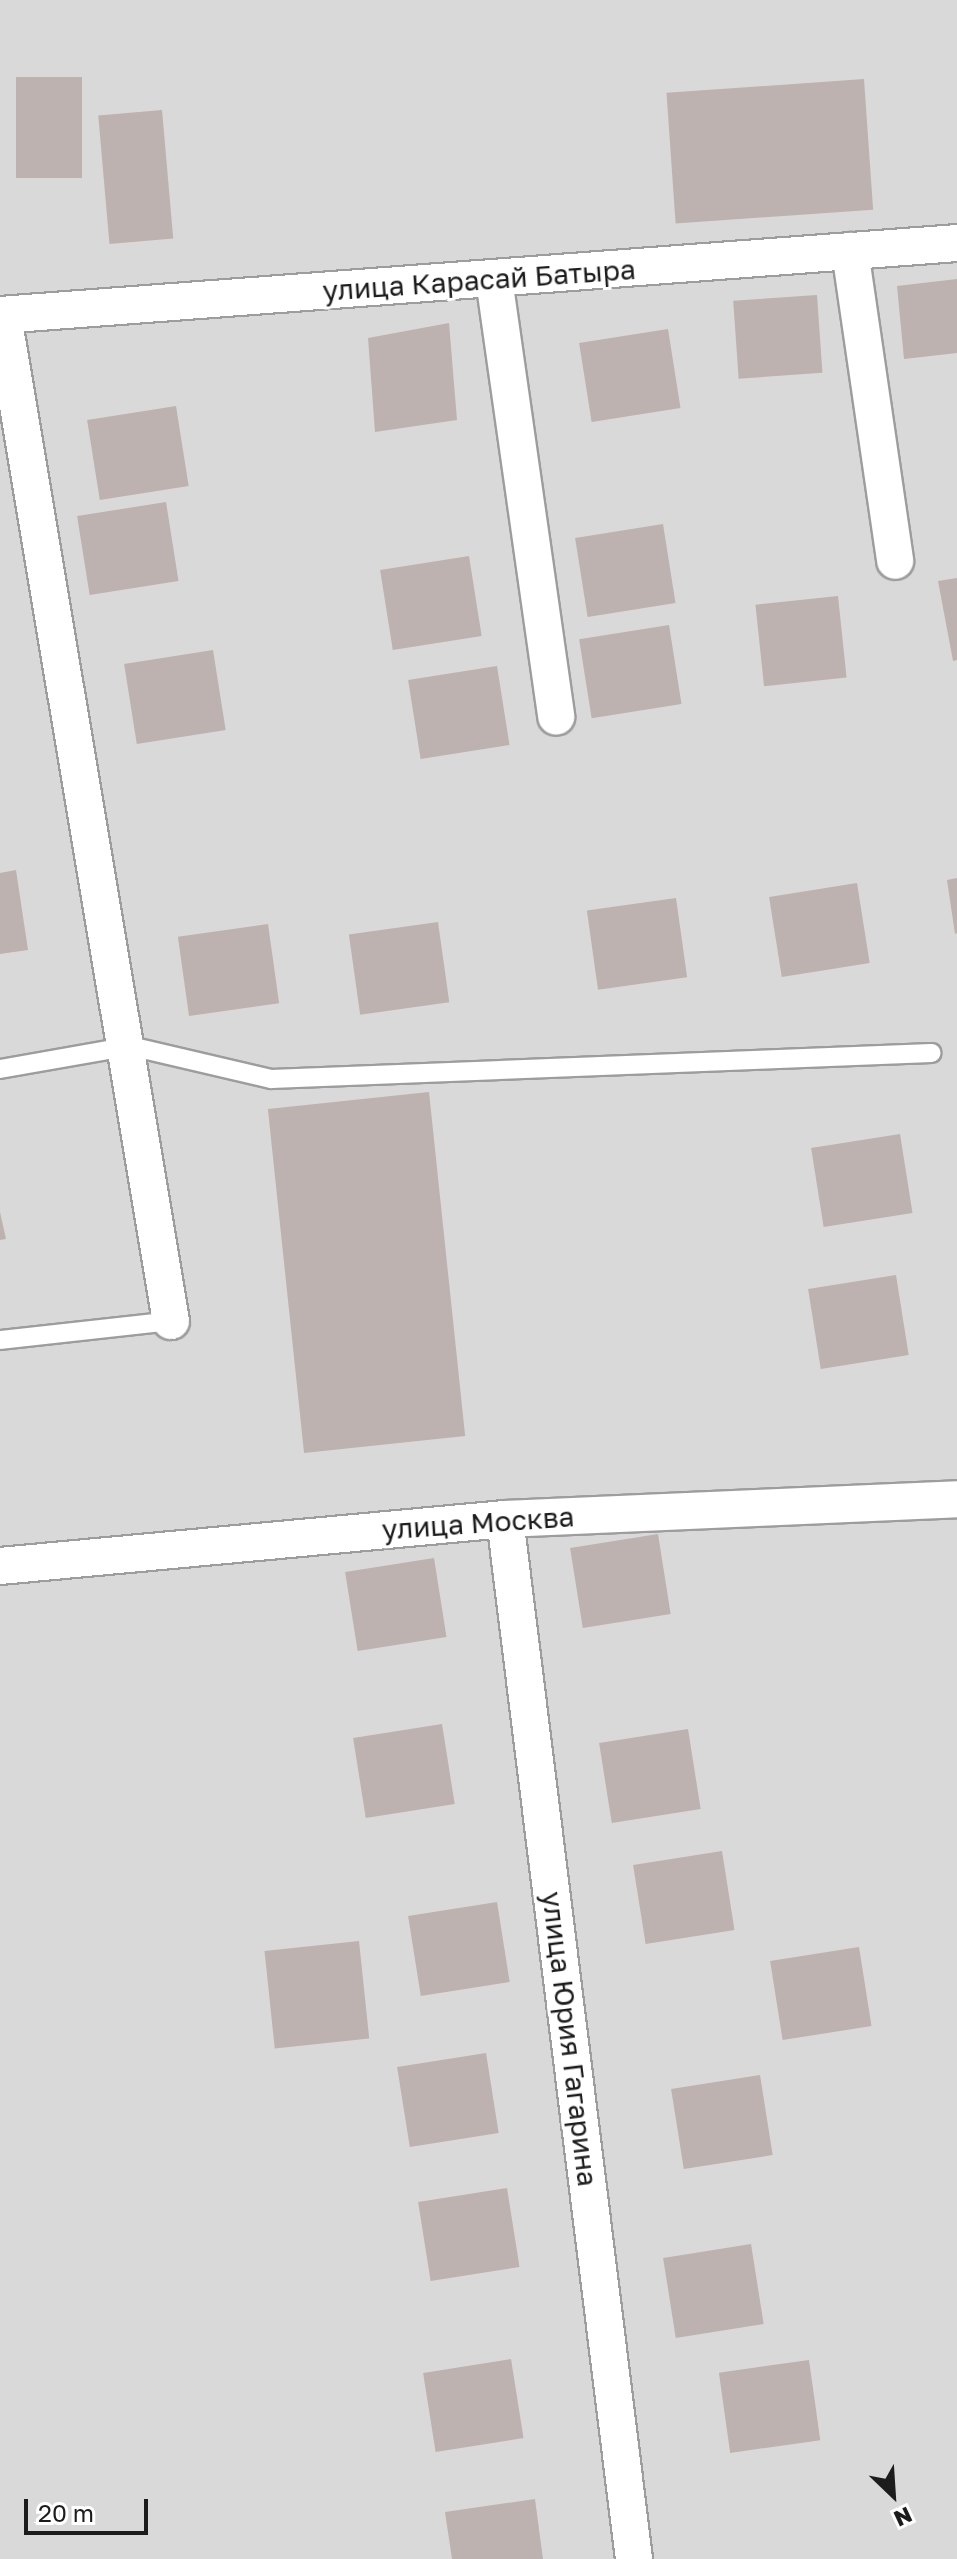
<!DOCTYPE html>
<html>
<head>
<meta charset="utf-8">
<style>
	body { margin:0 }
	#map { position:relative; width:957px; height:2559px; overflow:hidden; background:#ede7e2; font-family:"Golos Text",sans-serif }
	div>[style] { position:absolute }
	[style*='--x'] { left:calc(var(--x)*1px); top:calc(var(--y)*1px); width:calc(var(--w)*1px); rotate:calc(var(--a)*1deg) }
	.residential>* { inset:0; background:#dad9d9; transform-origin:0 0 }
	.building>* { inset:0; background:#bdb2af; transform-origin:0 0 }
	.roads { filter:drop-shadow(2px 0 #9d9d9d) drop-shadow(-2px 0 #9d9d9d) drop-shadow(0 2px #9d9d9d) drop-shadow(0 -2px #9d9d9d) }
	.service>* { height:18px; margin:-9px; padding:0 9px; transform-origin:9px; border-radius:9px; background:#fff }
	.minor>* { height:36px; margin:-18px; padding:0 18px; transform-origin:18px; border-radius:18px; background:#fff }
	span { translate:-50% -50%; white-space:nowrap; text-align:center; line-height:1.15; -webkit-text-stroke:6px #fff; paint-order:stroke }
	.street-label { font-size:28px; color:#1c1c1c }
	.north { position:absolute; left:853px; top:2455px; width:80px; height:80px; -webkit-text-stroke:6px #fff; paint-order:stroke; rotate:155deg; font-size:22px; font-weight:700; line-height:32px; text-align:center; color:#1c1c1c }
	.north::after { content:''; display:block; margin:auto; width:28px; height:36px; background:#1c1c1c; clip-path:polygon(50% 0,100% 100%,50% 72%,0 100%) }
	.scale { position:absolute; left:24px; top:2499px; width:124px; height:36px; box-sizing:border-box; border:4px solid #1c1c1c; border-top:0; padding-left:10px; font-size:24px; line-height:28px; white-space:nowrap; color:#1c1c1c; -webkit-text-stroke:6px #fff; paint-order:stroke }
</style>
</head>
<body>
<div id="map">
	<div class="residential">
		<div style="left:0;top:0;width:957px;height:2559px"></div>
	</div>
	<div class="building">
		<div style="left:16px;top:77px;width:66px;height:101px"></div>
		<div style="left:864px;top:79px;width:131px;height:198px;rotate:86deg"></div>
		<div style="left:162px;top:110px;width:129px;height:64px;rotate:85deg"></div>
		<div style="clip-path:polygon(957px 279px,957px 353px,904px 359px,897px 286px)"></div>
		<div style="left:817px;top:295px;width:78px;height:84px;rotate:86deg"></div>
		<div style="clip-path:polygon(449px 323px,457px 420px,375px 432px,368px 338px)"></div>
		<div style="left:668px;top:329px;width:80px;height:90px;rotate:81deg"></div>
		<div style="left:176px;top:406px;width:81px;height:90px;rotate:81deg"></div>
		<div style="left:166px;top:502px;width:80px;height:90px;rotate:81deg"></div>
		<div style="left:663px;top:524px;width:80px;height:89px;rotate:81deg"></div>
		<div style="left:469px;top:556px;width:81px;height:90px;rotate:81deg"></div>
		<div style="clip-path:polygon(957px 578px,957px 660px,953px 661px,938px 581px)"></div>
		<div style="left:838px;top:596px;width:82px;height:83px;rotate:84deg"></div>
		<div style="left:669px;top:625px;width:80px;height:91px;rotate:81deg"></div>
		<div style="left:213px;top:650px;width:81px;height:90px;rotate:81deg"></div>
		<div style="left:497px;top:666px;width:80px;height:90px;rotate:81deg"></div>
		<div style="clip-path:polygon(16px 870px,28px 950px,0 954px,0 873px)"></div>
		<div style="clip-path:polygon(957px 878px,957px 933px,955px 934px,947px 880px)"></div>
		<div style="left:857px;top:883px;width:81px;height:89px;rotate:81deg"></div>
		<div style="left:676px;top:898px;width:80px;height:90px;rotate:82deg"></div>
		<div style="left:438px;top:922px;width:81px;height:90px;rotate:82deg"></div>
		<div style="left:268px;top:924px;width:80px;height:91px;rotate:82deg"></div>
		<div style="left:429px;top:1092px;width:346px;height:162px;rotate:84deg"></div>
		<div style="left:900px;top:1134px;width:80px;height:90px;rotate:81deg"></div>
		<div style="clip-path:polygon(0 1212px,6px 1239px,0 1240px)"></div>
		<div style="left:896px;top:1275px;width:81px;height:89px;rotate:81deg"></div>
		<div style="left:658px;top:1534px;width:81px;height:89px;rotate:81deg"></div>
		<div style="left:434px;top:1558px;width:80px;height:90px;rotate:81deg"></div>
		<div style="left:442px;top:1724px;width:81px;height:90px;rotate:81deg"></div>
		<div style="left:688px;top:1729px;width:81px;height:90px;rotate:81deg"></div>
		<div style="left:722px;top:1851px;width:80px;height:90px;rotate:81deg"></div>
		<div style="left:497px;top:1902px;width:81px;height:90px;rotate:81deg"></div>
		<div style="left:359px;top:1941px;width:98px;height:95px;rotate:84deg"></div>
		<div style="left:859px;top:1947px;width:80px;height:90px;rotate:81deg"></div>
		<div style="left:486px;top:2053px;width:81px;height:90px;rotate:81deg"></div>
		<div style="left:760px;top:2075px;width:81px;height:90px;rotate:81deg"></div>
		<div style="left:507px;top:2188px;width:80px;height:90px;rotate:81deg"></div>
		<div style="left:751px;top:2244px;width:81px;height:89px;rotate:81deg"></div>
		<div style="left:511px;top:2359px;width:80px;height:89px;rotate:81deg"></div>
		<div style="left:809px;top:2360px;width:81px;height:91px;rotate:82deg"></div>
		<div style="clip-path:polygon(535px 2499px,543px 2559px,452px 2559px,445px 2512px)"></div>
	</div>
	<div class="roads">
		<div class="service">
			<div style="--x:0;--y:1069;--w:132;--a:-10"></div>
			<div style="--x:130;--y:1046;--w:145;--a:13.2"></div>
			<div style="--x:271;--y:1079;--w:661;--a:-2.26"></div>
			<div style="--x:0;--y:1340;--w:172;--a:-6.3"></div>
		</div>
		<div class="minor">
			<div style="--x:850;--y:251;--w:313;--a:81.7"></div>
			<div style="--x:494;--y:279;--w:442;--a:81.9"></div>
			<div style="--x:0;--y:315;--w:960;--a:-4.3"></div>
			<div style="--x:3;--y:316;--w:1019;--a:80.51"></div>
			<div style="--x:505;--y:1519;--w:1048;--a:82.93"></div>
			<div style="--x:0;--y:1566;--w:507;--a:-5.32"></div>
			<div style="--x:505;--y:1519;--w:452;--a:-2.5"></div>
		</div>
	</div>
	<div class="street-label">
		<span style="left:479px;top:280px;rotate:-4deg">улица Карасай Батыра</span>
		<span style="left:478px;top:1523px;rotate:-4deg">улица Москва</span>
		<span style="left:570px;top:2039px;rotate:83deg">улица Юрия Гагарина</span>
	</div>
	<div class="north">N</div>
	<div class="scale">20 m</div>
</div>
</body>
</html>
